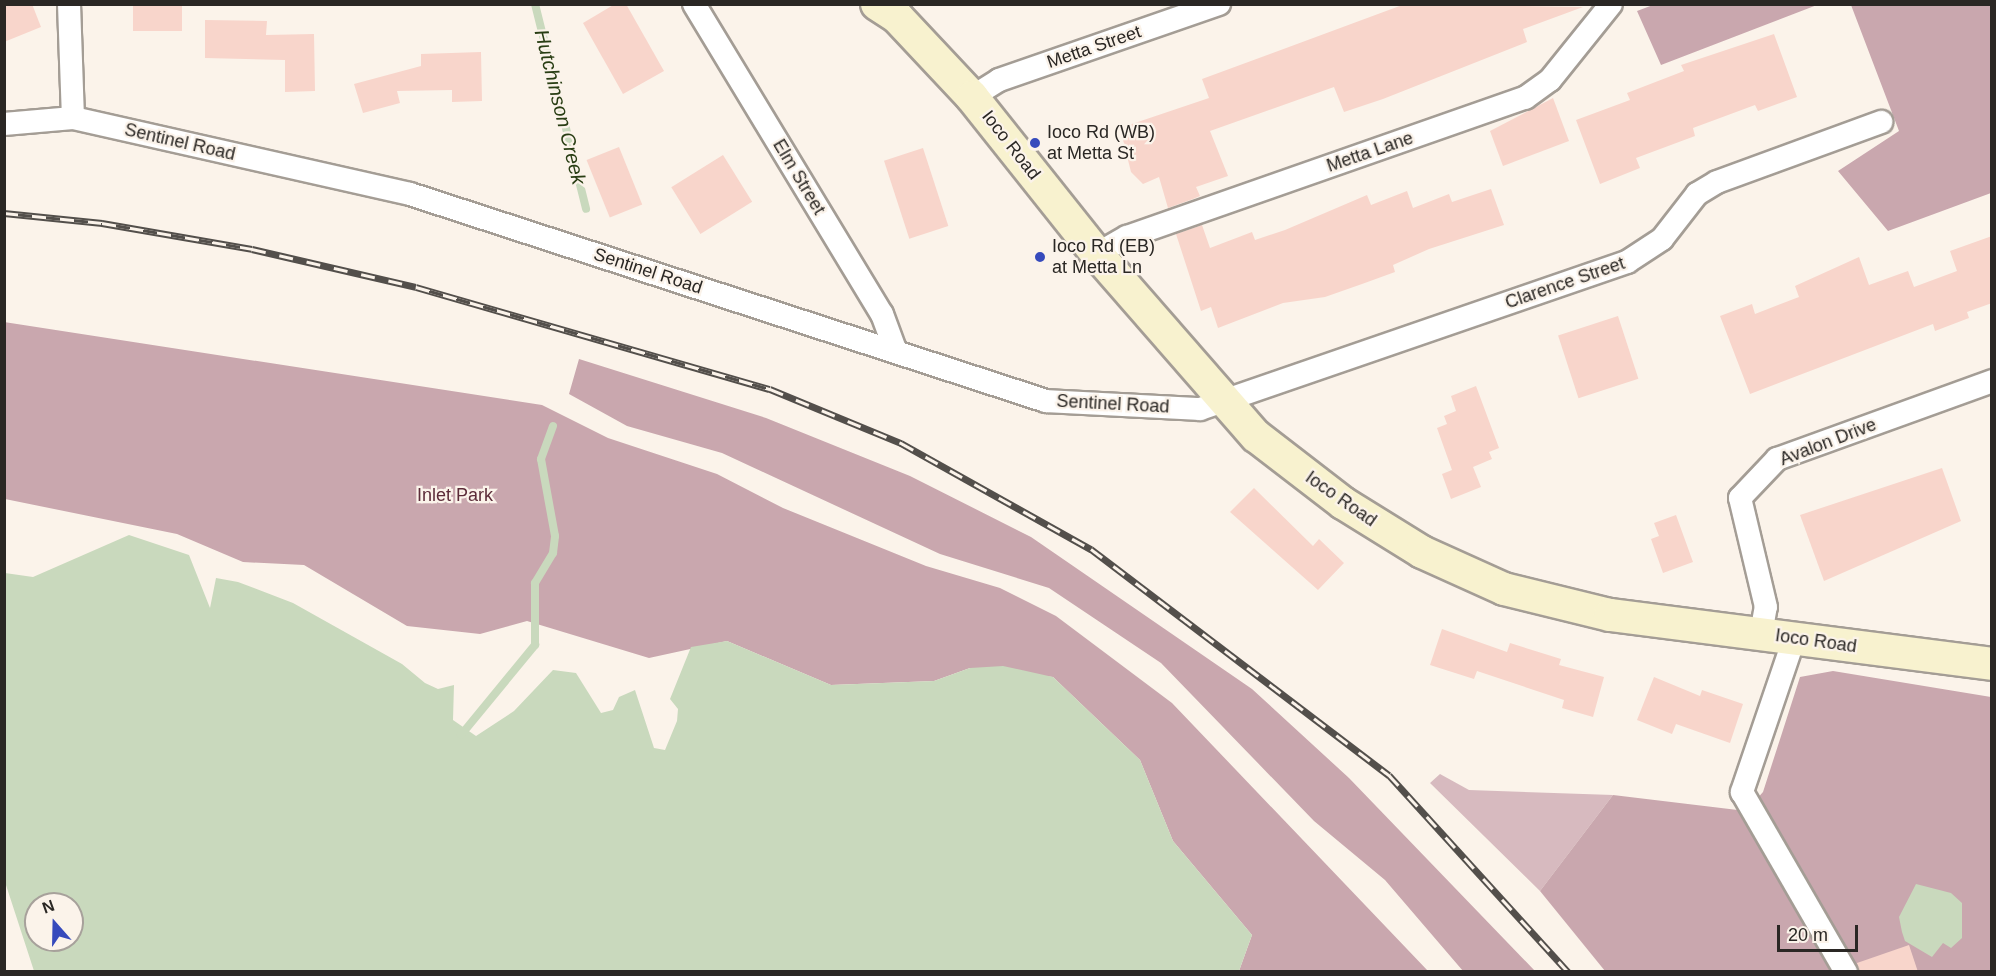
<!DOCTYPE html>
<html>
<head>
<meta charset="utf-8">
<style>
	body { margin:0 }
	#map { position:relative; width:1996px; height:976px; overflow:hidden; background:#fbf3ea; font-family:Arial,sans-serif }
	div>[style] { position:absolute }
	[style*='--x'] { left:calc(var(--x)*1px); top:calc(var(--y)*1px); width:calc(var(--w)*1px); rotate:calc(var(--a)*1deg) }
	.green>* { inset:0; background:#d7babf }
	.forest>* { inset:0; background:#c9a7ae }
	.water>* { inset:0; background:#c9d9bd }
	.stream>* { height:8px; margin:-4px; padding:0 4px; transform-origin:4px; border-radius:4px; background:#c9d9bd }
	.building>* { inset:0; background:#f8d5cb; transform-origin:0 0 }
	.roads { filter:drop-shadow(2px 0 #a49d95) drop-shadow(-2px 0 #a49d95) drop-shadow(0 2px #a49d95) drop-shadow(0 -2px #a49d95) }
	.street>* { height:22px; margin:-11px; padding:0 11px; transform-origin:11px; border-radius:11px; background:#fff }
	.secondary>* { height:32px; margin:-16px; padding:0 16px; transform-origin:16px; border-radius:16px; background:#f8f2cf }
	.rail>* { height:7px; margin-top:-3.5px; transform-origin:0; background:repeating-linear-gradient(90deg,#fbf3ea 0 14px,#534f4b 0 28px); box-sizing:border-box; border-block:2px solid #534f4b }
	.dots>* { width:16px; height:16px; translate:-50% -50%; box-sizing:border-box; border:3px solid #fbf3ea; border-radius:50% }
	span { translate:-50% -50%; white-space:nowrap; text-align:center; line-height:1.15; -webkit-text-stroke:4.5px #fbf3ea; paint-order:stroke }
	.street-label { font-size:18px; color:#2a2724 }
	.poi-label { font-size:18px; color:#2a2724 }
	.left { translate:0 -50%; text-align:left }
	.park-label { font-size:18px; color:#5c2c39 }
	.water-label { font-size:20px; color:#293e14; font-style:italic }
	.frame { position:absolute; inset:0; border:6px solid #2a2724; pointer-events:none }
	.north { position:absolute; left:24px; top:892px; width:60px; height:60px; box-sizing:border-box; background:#fbf3ea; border:2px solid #a7a19b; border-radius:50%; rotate:340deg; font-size:16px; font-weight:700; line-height:24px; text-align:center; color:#2a2724 }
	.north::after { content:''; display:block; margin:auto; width:21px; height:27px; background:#364abc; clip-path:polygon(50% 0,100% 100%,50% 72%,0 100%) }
	.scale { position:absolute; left:1777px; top:925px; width:81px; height:27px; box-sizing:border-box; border:3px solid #2a2724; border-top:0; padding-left:8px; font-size:18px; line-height:21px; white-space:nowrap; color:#2a2724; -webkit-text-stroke:4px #fbf3ea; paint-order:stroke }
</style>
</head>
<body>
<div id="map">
	<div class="green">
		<div style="clip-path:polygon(1440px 774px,1469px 790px,1613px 795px,1540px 891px,1430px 783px)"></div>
	</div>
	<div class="forest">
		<div style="clip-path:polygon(1653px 5px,1653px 4px,1817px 5px,1661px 65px,1637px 11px)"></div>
		<div style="clip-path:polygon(1851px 5px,1991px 5px,1991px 193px,1888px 231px,1838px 171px,1899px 131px)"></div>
		<div style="clip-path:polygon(4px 322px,542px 405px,608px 438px,717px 474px,783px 508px,926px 566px,1000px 588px,1056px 616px,1172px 703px,1428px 971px,1239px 971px,1252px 935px,1173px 841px,1140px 760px,1053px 677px,970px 668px,934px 681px,831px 685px,727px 641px,649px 658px,527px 621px,480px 634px,407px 626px,304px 565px,243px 562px,177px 534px,5px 499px)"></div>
		<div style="clip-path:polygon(579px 359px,766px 418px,910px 476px,1031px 537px,1252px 689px,1349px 778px,1535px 971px,1463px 971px,1385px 880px,1314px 821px,1161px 663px,1049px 588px,940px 554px,722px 453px,627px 426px,569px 394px)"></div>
		<div style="clip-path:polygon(1833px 671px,1991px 697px,1991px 971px,1605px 971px,1540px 891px,1613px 795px,1746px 811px,1763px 792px,1800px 677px)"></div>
	</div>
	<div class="water">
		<div style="clip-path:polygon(evenodd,129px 535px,189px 555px,210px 608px,216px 578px,238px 582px,293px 603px,402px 664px,425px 683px,438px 689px,454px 685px,453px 720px,476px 736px,514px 711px,553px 670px,576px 673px,601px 713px,613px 710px,619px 697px,635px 690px,654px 748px,665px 750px,677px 721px,678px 709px,670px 699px,691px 647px,727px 641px,831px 685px,934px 681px,970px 668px,1003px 666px,1053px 677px,1140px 760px,1173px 841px,1252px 935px,1239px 971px,34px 971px,5px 882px,5px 573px,33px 577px,129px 535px,36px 904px,72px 904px,72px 940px,36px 940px,36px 904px)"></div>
		<div style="clip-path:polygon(1916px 884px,1951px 893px,1962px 903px,1962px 938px,1951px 948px,1943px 943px,1932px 957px,1905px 941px,1902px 932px,1899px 917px)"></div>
	</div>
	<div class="stream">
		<div style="--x:535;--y:4;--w:211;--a:76"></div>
		<div style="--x:461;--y:735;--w:117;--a:-50.6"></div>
		<div style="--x:535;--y:645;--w:62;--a:-90"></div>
		<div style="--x:535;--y:583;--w:35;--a:-59"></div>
		<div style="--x:553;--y:553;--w:17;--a:-83"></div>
		<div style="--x:555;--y:536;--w:78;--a:-100.3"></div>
		<div style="--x:541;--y:459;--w:35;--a:-70"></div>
	</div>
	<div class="building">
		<div style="clip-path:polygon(4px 4px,32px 4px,41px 27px,4px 42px)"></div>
		<div style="left:133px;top:4px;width:49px;height:27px"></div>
		<div style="clip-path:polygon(615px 4px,626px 4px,664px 71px,623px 94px,583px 23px)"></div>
		<div style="clip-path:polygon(1405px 4px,1583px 7px,1523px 29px,1527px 42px,1383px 99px,1344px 112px,1334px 87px,1210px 131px,1228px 176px,1196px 187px,1200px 196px,1193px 199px,1168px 208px,1159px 177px,1143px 184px,1131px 172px,1120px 128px,1209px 98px,1202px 79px)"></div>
		<div style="clip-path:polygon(205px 20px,267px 21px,266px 35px,314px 34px,315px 91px,285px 92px,285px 60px,205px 58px)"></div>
		<div style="clip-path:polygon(1774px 34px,1797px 97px,1758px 111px,1755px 105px,1693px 128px,1695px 136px,1636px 158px,1640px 168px,1600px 184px,1576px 120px,1630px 100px,1627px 93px,1684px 71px,1681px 65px)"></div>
		<div style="clip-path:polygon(481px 52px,482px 101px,452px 102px,452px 90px,397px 91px,400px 103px,363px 113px,354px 84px,421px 66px,421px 54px)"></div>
		<div style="clip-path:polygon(1553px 98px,1569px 141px,1503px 166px,1490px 131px)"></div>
		<div style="left:619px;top:147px;width:62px;height:35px;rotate:68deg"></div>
		<div style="left:923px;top:148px;width:82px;height:41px;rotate:72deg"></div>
		<div style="left:723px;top:155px;width:55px;height:61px;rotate:58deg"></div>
		<div style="clip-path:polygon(1491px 189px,1504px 225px,1429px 249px,1393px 265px,1395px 272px,1362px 284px,1325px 297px,1283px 303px,1218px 328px,1211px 307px,1201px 311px,1176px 234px,1202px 225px,1210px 248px,1252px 232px,1255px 240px,1285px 230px,1367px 195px,1371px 205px,1407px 191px,1413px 208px,1449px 194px,1452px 202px)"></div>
		<div style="clip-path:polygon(1992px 236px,1992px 303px,1967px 312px,1969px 318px,1935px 331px,1933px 324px,1750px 394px,1720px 316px,1752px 304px,1755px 314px,1799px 297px,1795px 286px,1859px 257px,1869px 285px,1908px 271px,1914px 287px,1957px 271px,1950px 251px)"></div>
		<div style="left:1618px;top:316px;width:66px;height:63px;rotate:72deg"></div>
		<div style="clip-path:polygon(1476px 386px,1499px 448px,1489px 452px,1492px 459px,1473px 467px,1481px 487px,1451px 499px,1442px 474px,1452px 470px,1437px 428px,1447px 424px,1444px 416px,1456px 411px,1451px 396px)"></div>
		<div style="clip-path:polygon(1942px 468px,1961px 521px,1824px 581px,1800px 515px)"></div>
		<div style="clip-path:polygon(1254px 488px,1313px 546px,1319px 539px,1344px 563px,1318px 590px,1230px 512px)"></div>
		<div style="clip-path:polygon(1676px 515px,1693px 562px,1663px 573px,1651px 539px,1659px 536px,1654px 523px)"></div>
		<div style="clip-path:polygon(1442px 629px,1507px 652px,1510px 643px,1561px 659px,1559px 665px,1604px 677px,1593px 717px,1562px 708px,1564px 700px,1477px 671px,1474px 679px,1430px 665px)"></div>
		<div style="clip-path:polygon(1654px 677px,1700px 696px,1702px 690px,1743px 704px,1730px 743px,1676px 724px,1672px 734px,1637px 720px)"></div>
		<div style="clip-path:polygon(1909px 945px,1918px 972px,1859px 972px,1857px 963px)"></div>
	</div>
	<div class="roads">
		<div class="street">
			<div style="--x:69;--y:4;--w:114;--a:88"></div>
			<div style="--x:694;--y:4;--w:363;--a:58.8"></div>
			<div style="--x:882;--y:314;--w:40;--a:69.8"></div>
			<div style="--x:972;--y:97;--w:32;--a:-32"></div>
			<div style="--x:999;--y:80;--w:233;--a:-19.1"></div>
			<div style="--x:4;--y:124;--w:69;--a:-5"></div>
			<div style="--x:73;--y:118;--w:345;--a:12.7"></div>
			<div style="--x:410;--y:194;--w:669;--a:18.03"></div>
			<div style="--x:1046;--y:401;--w:154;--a:3"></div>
			<div style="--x:1200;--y:409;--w:452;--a:-19"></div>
			<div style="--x:1627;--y:262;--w:42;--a:-33.3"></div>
			<div style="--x:1662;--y:239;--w:57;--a:-52.1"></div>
			<div style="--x:1697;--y:194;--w:23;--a:-31"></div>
			<div style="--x:1717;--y:182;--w:175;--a:-20.1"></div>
			<div style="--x:1097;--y:254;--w:34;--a:-30"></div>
			<div style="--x:1127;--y:237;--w:422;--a:-19.3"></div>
			<div style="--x:1525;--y:98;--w:31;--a:-36"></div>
			<div style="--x:1550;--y:80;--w:97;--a:-51.2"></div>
			<div style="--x:1761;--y:634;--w:27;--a:-80"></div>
			<div style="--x:1766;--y:607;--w:112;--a:-103.4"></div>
			<div style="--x:1740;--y:498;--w:54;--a:-46.5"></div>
			<div style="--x:1777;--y:459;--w:229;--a:-19.9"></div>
			<div style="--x:1794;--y:639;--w:162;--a:108.8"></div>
			<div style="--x:1742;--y:792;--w:208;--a:60"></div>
		</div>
		<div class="secondary">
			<div style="--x:877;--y:4;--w:24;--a:33"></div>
			<div style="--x:897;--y:17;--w:110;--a:46.8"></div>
			<div style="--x:972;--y:97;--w:201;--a:51.5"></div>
			<div style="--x:1097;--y:254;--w:242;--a:48.9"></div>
			<div style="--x:1256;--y:436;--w:110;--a:37.6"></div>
			<div style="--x:1343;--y:503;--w:93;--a:31.8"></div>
			<div style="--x:1422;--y:552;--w:90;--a:24.3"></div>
			<div style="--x:1504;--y:589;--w:109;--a:13.8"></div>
			<div style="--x:1610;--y:615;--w:385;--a:7.3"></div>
		</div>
	</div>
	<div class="rail">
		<div style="--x:4;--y:213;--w:99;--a:5.8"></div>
		<div style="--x:102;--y:223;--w:152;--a:9.8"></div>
		<div style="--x:252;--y:249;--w:168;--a:13"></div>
		<div style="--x:416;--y:287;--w:368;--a:16.1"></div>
		<div style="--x:770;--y:389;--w:142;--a:22.4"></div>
		<div style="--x:901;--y:443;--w:218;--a:29.2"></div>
		<div style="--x:1091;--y:549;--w:374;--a:37.2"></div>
		<div style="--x:1389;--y:775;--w:266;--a:47.7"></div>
	</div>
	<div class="dots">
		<div style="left:1035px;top:143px;background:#364abc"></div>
		<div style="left:1040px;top:257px;background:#364abc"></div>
	</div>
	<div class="street-label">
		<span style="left:1094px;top:47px;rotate:-19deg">Metta Street</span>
		<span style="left:180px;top:142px;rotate:13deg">Sentinel Road</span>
		<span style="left:1011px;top:145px;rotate:52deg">Ioco Road</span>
		<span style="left:1370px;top:152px;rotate:-19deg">Metta Lane</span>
		<span style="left:799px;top:177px;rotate:59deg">Elm Street</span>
		<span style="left:648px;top:271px;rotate:18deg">Sentinel Road</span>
		<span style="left:1565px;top:283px;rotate:-19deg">Clarence Street</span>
		<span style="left:1113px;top:404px;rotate:3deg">Sentinel Road</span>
		<span style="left:1828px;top:442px;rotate:-21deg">Avalon Drive</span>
		<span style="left:1341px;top:499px;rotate:35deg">Ioco Road</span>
		<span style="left:1816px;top:641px;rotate:8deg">Ioco Road</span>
	</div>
	<div class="poi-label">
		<span class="left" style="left:1047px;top:143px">Ioco Rd (WB)<br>at Metta St</span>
		<span class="left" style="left:1052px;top:257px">Ioco Rd (EB)<br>at Metta Ln</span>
	</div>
	<div class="park-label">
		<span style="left:455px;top:495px">Inlet Park</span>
	</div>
	<div class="water-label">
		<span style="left:560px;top:107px;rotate:76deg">Hutchinson Creek</span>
	</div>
	<div class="frame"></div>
	<div class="north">N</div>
	<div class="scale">20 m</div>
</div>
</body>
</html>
